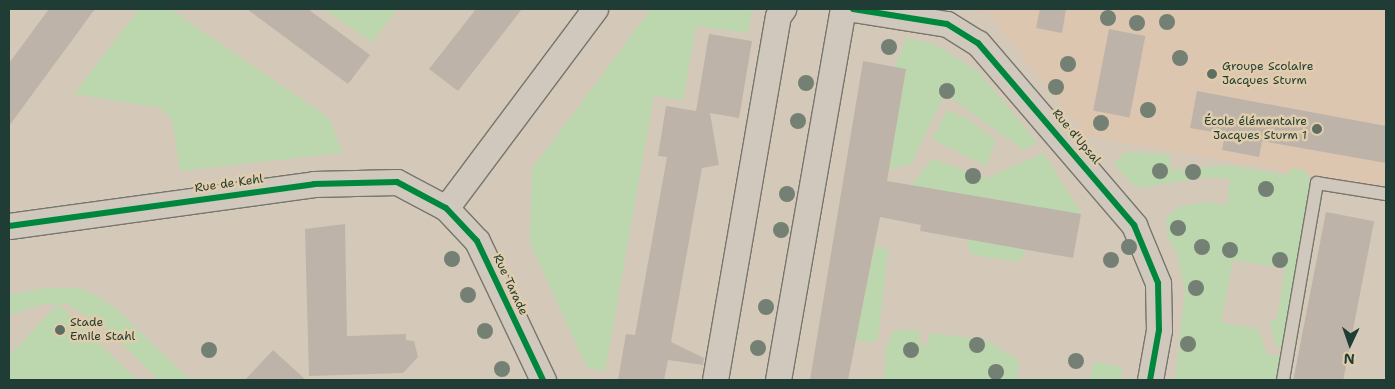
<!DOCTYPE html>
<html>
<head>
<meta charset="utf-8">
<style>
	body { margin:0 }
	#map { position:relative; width:1395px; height:389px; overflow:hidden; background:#d4c9b8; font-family:"Shantell Sans",sans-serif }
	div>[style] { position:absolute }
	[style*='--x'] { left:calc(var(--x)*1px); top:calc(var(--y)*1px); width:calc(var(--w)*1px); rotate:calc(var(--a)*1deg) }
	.built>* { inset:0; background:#dcc6af }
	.green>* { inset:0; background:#bcd7ae }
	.building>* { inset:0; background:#bdb3a8; transform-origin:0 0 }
	.roads { filter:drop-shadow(1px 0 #76766d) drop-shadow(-1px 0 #76766d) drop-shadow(0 1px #76766d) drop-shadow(0 -1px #76766d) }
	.service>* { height:12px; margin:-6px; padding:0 6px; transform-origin:6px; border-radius:6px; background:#d0c8bc }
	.minor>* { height:25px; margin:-12.5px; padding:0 12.5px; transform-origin:12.5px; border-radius:12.5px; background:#d0c8bc }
	.cycleway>* { height:6px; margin:-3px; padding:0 3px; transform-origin:3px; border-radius:3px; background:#00873e }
	.trees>* { width:16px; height:16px; margin:-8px; border-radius:50%; background:#748073 }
	.dots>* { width:14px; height:14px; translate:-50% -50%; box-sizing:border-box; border:2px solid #e1ccab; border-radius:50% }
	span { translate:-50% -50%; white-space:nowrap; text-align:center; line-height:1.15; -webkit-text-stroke:5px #e1ccab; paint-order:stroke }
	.poi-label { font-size:12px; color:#1f3d34 }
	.left { translate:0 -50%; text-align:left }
	.right { translate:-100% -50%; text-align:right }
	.street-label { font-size:12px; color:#1f3d34 }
	.frame { position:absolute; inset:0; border:10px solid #1f3d34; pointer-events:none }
	.north { position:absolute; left:1325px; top:319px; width:50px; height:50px; -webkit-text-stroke:4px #e1ccab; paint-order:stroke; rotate:183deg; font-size:14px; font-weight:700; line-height:20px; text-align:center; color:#1f3d34 }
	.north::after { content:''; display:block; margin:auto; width:18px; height:22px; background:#1f3d34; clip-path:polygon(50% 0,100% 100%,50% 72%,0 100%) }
</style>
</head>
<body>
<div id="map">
	<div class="built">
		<div style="clip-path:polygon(968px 9px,1386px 9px,1386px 188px,1085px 136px,989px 13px)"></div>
	</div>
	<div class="green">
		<div style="clip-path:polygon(139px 9px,170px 9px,329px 118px,343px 153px,180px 171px,172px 119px,160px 108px,74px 94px)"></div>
		<div style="clip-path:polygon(324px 9px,397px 9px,372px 42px)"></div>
		<div style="clip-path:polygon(651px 9px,752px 9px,748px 33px,696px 26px,683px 100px,654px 96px,605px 371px,587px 368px,530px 243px,532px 169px)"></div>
		<div style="clip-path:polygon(906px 38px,934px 44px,978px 71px,1037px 142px,1024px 150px,945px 94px,911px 164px,888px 170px,906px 69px,895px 67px)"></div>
		<div style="clip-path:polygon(947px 111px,965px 117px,996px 140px,986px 166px,932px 139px)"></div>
		<div style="clip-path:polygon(1125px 152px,1169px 154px,1171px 170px,1228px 165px,1286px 175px,1293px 168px,1306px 171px,1310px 180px,1283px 347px,1276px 346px,1269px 322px,1277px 319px,1285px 268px,1233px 260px,1221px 322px,1258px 329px,1267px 354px,1281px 356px,1277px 380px,1175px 380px,1185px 290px,1177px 253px,1167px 236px,1166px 218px,1180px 206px,1205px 202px,1227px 205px,1230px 179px,1208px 177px,1142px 188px,1133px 185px,1114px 164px)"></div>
		<div style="clip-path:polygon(1044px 153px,1081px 214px,907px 191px,932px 159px,986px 178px)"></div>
		<div style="clip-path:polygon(967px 239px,1024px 249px,1022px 258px,1016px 262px,970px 254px)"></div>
		<div style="clip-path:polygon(875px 246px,888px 249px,878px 339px,872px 343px,855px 340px)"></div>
		<div style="clip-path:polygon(46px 288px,79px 288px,97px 296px,117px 309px,190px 380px,159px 380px,101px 324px,67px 304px,44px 304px,9px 315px,9px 295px)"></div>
		<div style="clip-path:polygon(58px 304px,59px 304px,137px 380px,9px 380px,9px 356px)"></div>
		<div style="clip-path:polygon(895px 329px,919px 331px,920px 344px,929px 345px,928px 333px,984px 339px,1019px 360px,1017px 380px,884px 380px,886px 346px)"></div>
		<div style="clip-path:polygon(1093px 362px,1123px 367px,1121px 380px,1090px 380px)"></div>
	</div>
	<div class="building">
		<div style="clip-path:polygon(49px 9px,95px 9px,9px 126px,9px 63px)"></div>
		<div style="clip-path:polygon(247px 9px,308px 9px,370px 55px,348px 84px)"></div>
		<div style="clip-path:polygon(476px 9px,522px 9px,458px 91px,429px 69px)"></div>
		<div style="clip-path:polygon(1040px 9px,1066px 9px,1062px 33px,1036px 28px)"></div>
		<div style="left:1109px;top:29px;width:37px;height:83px;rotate:11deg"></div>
		<div style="clip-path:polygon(709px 34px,752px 41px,739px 118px,710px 113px,719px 165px,702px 168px,671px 342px,704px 358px,703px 365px,668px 360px,664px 380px,618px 380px,626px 334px,635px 335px,667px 157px,658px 156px,666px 106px,696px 111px)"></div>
		<div style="clip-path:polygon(863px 61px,906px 69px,887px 181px,1081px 214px,1073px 258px,920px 231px,921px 225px,880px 217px,848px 380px,810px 380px)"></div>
		<div style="clip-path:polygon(1197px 91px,1386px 126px,1386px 163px,1262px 141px,1259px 157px,1222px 150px,1225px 134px,1190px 128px)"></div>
		<div style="left:1326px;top:212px;width:49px;height:171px;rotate:11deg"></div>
		<div style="clip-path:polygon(345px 224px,347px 336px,406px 334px,406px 340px,414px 341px,418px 357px,403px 373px,309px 376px,305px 229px)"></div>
		<div style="clip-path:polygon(273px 350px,306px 380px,245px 380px)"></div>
	</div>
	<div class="roads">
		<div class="service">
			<div style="--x:1283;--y:380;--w:200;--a:-80.2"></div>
			<div style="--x:1317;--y:183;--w:70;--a:9.1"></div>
		</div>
		<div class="minor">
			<div style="--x:853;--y:9;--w:95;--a:9.1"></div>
			<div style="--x:947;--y:24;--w:36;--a:32"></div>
			<div style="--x:978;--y:43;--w:240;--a:49.4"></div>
			<div style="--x:1134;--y:225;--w:63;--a:67.5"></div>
			<div style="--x:1158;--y:283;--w:47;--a:88.8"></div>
			<div style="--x:1159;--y:330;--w:51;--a:100.2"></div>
			<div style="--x:446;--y:208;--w:249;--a:-53.2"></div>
			<div style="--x:9;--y:226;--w:308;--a:-7.8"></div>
			<div style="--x:314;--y:184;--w:83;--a:-1.4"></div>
			<div style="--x:397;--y:182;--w:55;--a:28"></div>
			<div style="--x:446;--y:208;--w:45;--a:46.8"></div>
			<div style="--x:477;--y:241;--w:154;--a:64.6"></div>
			<div style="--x:715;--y:380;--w:369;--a:-80.2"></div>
			<div style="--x:778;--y:16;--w:9;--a:-54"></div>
			<div style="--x:778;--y:380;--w:377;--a:-80.1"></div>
		</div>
	</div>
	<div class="cycleway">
		<div style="--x:853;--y:9;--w:95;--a:9.1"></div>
		<div style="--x:947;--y:24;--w:36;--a:32"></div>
		<div style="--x:978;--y:43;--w:240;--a:49.4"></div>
		<div style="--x:1134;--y:225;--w:63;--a:67.5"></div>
		<div style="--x:1158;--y:283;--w:47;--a:88.8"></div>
		<div style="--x:1159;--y:330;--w:51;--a:100.2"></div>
		<div style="--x:9;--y:226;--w:308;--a:-7.8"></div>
		<div style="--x:314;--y:184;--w:83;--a:-1.4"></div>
		<div style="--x:397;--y:182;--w:55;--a:28"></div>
		<div style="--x:446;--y:208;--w:45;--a:46.8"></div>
		<div style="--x:477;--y:241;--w:154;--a:64.6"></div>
	</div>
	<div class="trees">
		<div style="left:1108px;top:18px"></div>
		<div style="left:1167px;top:22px"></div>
		<div style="left:1137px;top:23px"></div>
		<div style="left:889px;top:47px"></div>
		<div style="left:1180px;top:58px"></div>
		<div style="left:1068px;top:64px"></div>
		<div style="left:806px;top:83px"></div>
		<div style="left:1056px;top:87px"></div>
		<div style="left:947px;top:91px"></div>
		<div style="left:1148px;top:110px"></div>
		<div style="left:798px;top:121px"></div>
		<div style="left:1101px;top:123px"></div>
		<div style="left:1160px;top:171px"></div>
		<div style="left:1193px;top:172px"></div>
		<div style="left:973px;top:176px"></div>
		<div style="left:1266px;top:189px"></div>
		<div style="left:787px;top:194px"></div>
		<div style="left:1178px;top:228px"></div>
		<div style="left:781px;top:230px"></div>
		<div style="left:1129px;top:247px"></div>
		<div style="left:1202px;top:247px"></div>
		<div style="left:1230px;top:250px"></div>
		<div style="left:452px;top:259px"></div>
		<div style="left:1111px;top:260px"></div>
		<div style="left:1280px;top:260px"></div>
		<div style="left:1196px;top:288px"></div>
		<div style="left:468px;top:295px"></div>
		<div style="left:766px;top:307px"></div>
		<div style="left:485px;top:331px"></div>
		<div style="left:1188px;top:344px"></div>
		<div style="left:977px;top:345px"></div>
		<div style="left:758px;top:348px"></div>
		<div style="left:209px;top:350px"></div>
		<div style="left:911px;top:350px"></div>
		<div style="left:1076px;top:361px"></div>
		<div style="left:502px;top:369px"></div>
		<div style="left:996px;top:372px"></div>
	</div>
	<div class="dots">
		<div style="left:1212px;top:74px;background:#5e6e62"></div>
		<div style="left:1317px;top:129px;background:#5e6e62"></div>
		<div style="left:60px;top:330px;background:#5e6e62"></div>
	</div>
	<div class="poi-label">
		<span class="left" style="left:1222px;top:74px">Groupe Scolaire<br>Jacques Sturm</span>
		<span class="right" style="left:1307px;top:129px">École élémentaire<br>Jacques Sturm 1</span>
		<span class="left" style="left:70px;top:330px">Stade<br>Emile Stahl</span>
	</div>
	<div class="street-label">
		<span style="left:1076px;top:137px;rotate:50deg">Rue d'Upsal</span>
		<span style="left:229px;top:184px;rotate:-8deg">Rue de Kehl</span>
		<span style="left:510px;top:285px;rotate:65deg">Rue Tarade</span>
	</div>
	<div class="frame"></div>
	<div class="north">N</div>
</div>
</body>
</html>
